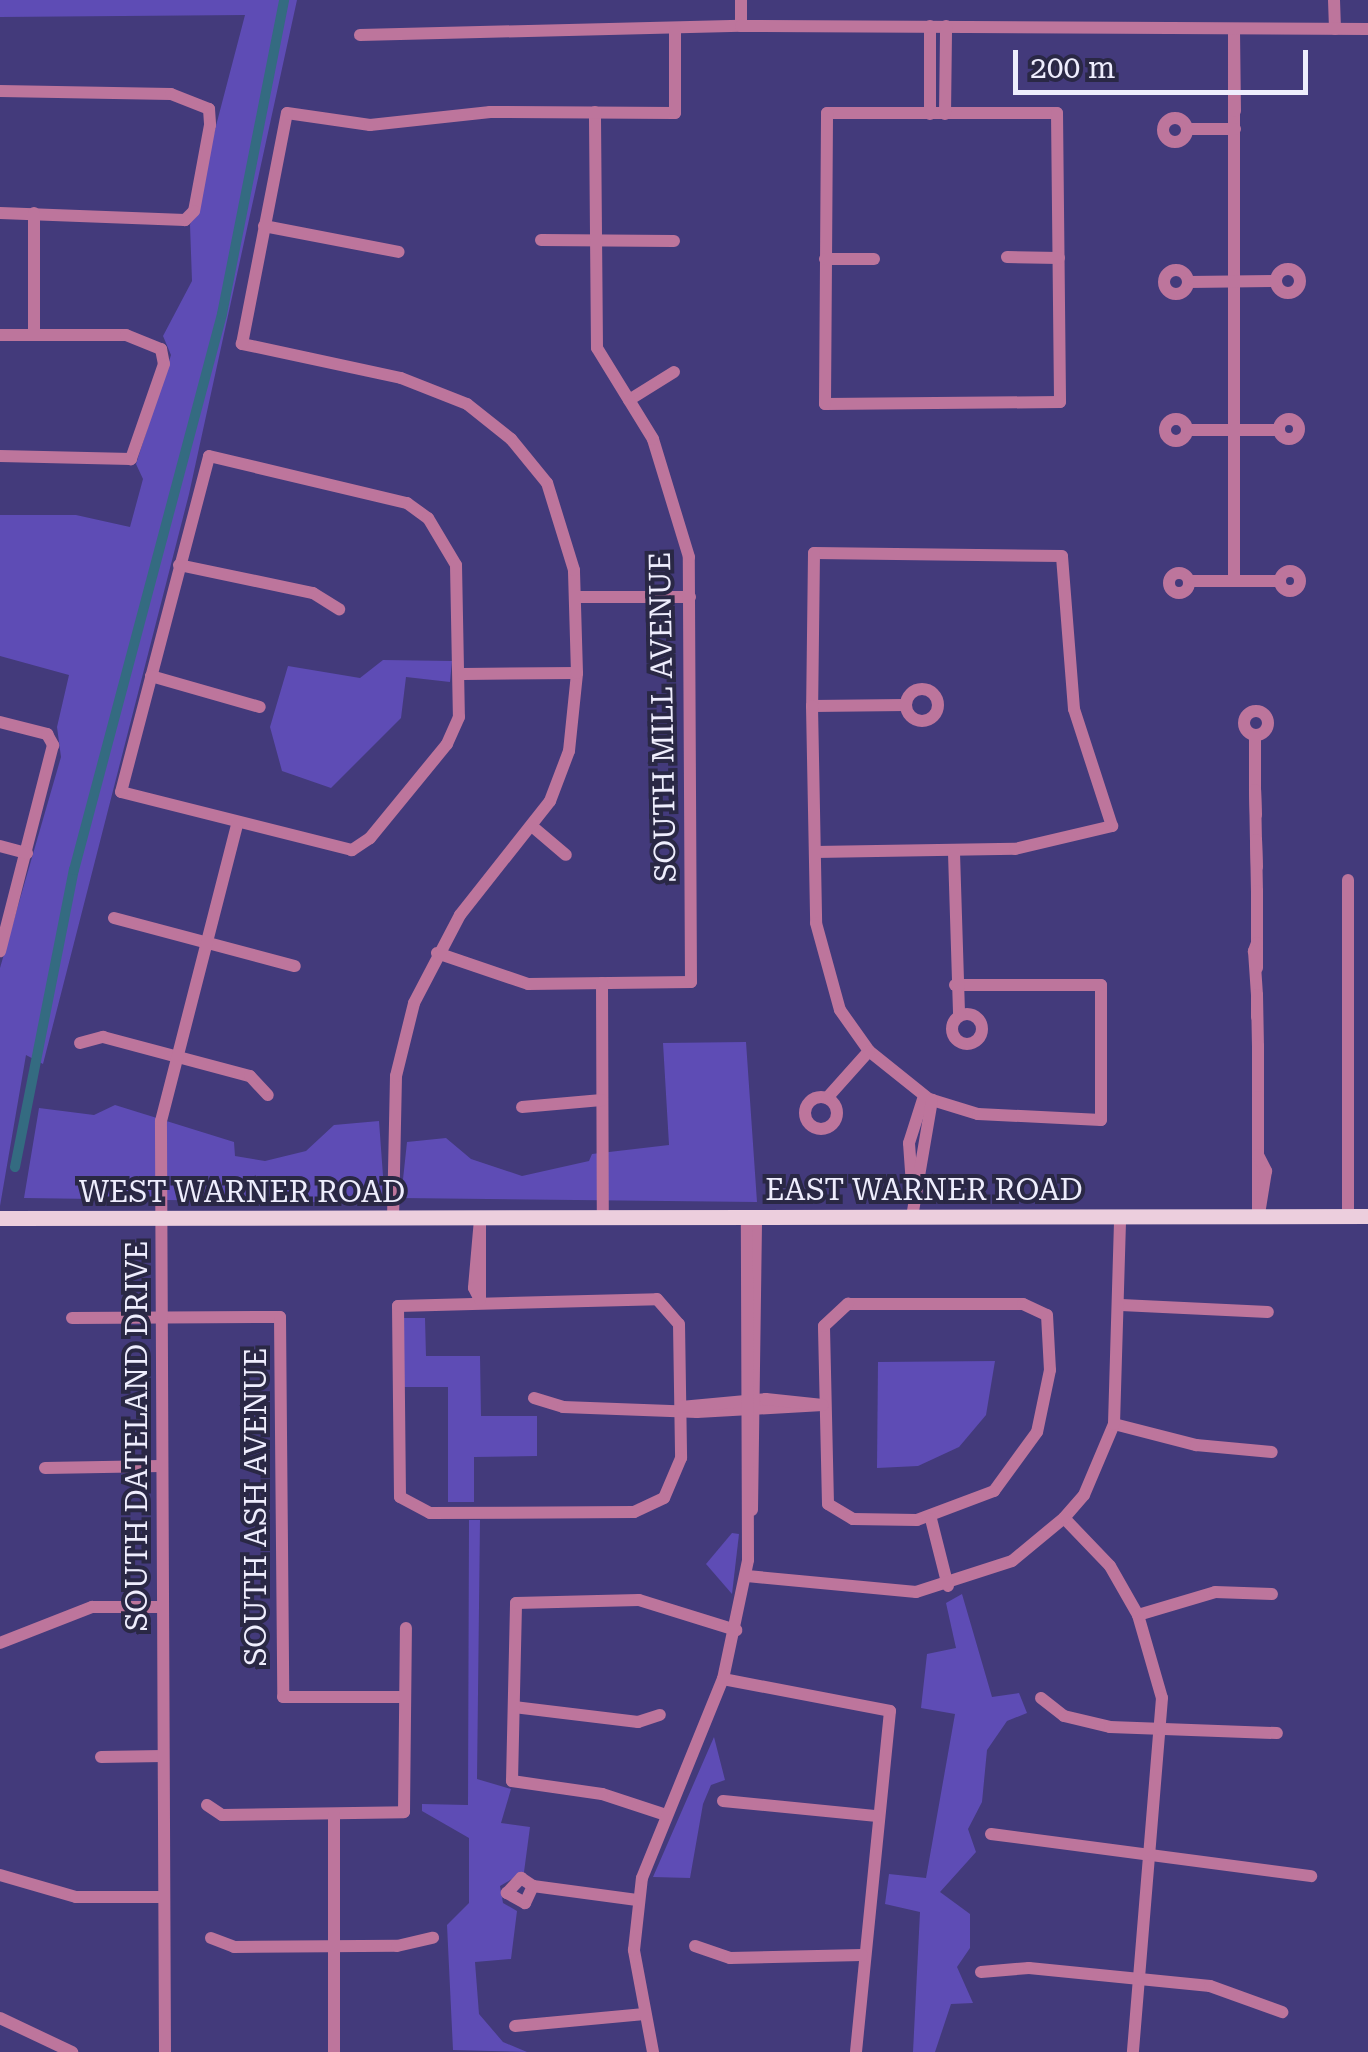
<!DOCTYPE html>
<html>
<head>
<meta charset="utf-8">
<style>
	body { margin:0 }
	#map { position:relative; width:1368px; height:2052px; overflow:hidden; background:#433a7b; font-family:"Roboto Serif",serif }
	div>[style] { position:absolute }
	[style*='--x'] { left:calc(var(--x)*1px); top:calc(var(--y)*1px); width:calc(var(--w)*1px); rotate:calc(var(--a)*1deg) }
	.green>* { inset:0; background:#5e4cb5 }
	.canal>* { height:10px; margin:-5px; padding:0 5px; transform-origin:5px; border-radius:5px; background:#346b81 }
	.minor>* { height:12px; margin:-6px; padding:0 6px; transform-origin:6px; border-radius:6px; background:#bd759c }
	.minor>.ring { margin:-6px; padding:0; box-sizing:content-box; background:none; border:12px solid #bd759c; border-radius:50% }
	.major>* { height:15px; margin:-7.5px; padding:0 7.5px; transform-origin:7.5px; border-radius:7.5px; background:#eccedd }
	span { translate:-50% -50%; white-space:nowrap; text-align:center; line-height:1.15; -webkit-text-stroke:8px #2a2845; paint-order:stroke }
	.street-label { font-size:30px; color:#eeedfd }
	.scale { position:absolute; left:1013px; top:50px; width:295px; height:45px; box-sizing:border-box; border:5px solid #eeedfd; border-top:0; padding-left:12px; font-size:30px; line-height:35px; white-space:nowrap; color:#eeedfd; -webkit-text-stroke:8px #2a2845; paint-order:stroke }
</style>
</head>
<body>
<div id="map">
	<div class="green">
		<div style="clip-path:polygon(0 0,297px 0,189px 494px,43px 1064px,26px 1055px,0 1206px,0 968px,61px 757px,57px 727px,69px 675px,0 656px,0 515px,76px 515px,130px 527px,143px 479px,136px 464px,171px 355px,163px 336px,192px 281px,190px 225px,245px 15px,0 17px)"></div>
		<div style="clip-path:polygon(383px 660px,452px 661px,450px 682px,406px 677px,401px 718px,331px 788px,282px 771px,270px 727px,288px 666px,360px 678px)"></div>
		<div style="clip-path:polygon(746px 1042px,757px 1202px,401px 1198px,407px 1142px,446px 1138px,471px 1159px,522px 1176px,589px 1161px,592px 1154px,669px 1145px,663px 1043px)"></div>
		<div style="clip-path:polygon(115px 1105px,234px 1142px,235px 1156px,265px 1161px,306px 1151px,334px 1125px,379px 1121px,385px 1203px,24px 1198px,39px 1108px,94px 1115px)"></div>
		<div style="clip-path:polygon(403px 1318px,425px 1318px,426px 1356px,480px 1356px,481px 1416px,537px 1416px,537px 1456px,474px 1457px,474px 1502px,448px 1502px,448px 1387px,403px 1387px)"></div>
		<div style="clip-path:polygon(995px 1361px,986px 1415px,959px 1447px,918px 1466px,877px 1468px,878px 1362px)"></div>
		<div style="clip-path:polygon(469px 1520px,480px 1520px,477px 1779px,511px 1789px,501px 1823px,530px 1827px,524px 1872px,500px 1886px,503px 1903px,517px 1911px,511px 1959px,475px 1962px,479px 2014px,503px 2042px,527px 2052px,453px 2050px,447px 1925px,469px 1903px,469px 1838px,422px 1811px,422px 1804px,468px 1805px)"></div>
		<div style="clip-path:polygon(732px 1533px,739px 1534px,732px 1594px,706px 1564px)"></div>
		<div style="clip-path:polygon(962px 1594px,992px 1697px,1019px 1693px,1027px 1713px,1007px 1721px,987px 1750px,982px 1802px,968px 1829px,976px 1852px,940px 1892px,970px 1914px,970px 1948px,957px 1967px,973px 2003px,951px 2004px,935px 2052px,913px 2052px,920px 1912px,885px 1904px,889px 1874px,926px 1878px,955px 1714px,921px 1708px,927px 1654px,956px 1648px,946px 1603px)"></div>
		<div style="clip-path:polygon(714px 1737px,725px 1780px,711px 1785px,703px 1804px,690px 1878px,653px 1877px)"></div>
	</div>
	<div class="canal">
		<div style="--x:15;--y:1167;--w:303;--a:-78.8"></div>
		<div style="--x:74;--y:870;--w:575;--a:-75.09"></div>
		<div style="--x:222;--y:314;--w:320;--a:-78.8"></div>
	</div>
	<div class="minor">
		<div style="--x:741;--y:0;--w:26;--a:90"></div>
		<div style="--x:1334;--y:0;--w:29;--a:88"></div>
		<div style="--x:930;--y:26;--w:88;--a:90"></div>
		<div style="--x:1234;--y:29;--w:552;--a:90"></div>
		<div style="--x:1234;--y:31;--w:80;--a:89.3"></div>
		<div style="--x:360;--y:35;--w:381;--a:-1.4"></div>
		<div style="--x:741;--y:26;--w:627;--a:0.27"></div>
		<div style="--x:0;--y:91;--w:171;--a:1"></div>
		<div style="--x:171;--y:94;--w:41;--a:21.5"></div>
		<div style="--x:209;--y:109;--w:16;--a:86"></div>
		<div style="--x:210;--y:125;--w:87;--a:100.5"></div>
		<div style="--x:194;--y:211;--w:13;--a:135"></div>
		<div style="--x:185;--y:220;--w:185;--a:-177.8"></div>
		<div style="--x:827;--y:113;--w:230;--a:0"></div>
		<div style="--x:1057;--y:113;--w:289;--a:89.4"></div>
		<div style="--x:1060;--y:402;--w:235;--a:179.5"></div>
		<div style="--x:825;--y:404;--w:291;--a:-89.6"></div>
		<div style="--x:945;--y:114;--w:88;--a:-89.3"></div>
		<div class="ring" style="left:1163px;top:118px;width:12px;height:12px"></div>
		<div style="--x:1188;--y:129;--w:47;--a:0"></div>
		<div style="--x:34;--y:213;--w:122;--a:90"></div>
		<div style="--x:264;--y:226;--w:137;--a:10.9"></div>
		<div style="--x:541;--y:240;--w:133;--a:0.4"></div>
		<div style="--x:1007;--y:257;--w:52;--a:1.1"></div>
		<div style="--x:825;--y:259;--w:49;--a:0"></div>
		<div class="ring" style="left:1276px;top:269px;width:12px;height:12px"></div>
		<div class="ring" style="left:1164px;top:270px;width:12px;height:12px"></div>
		<div style="--x:1188;--y:282;--w:87;--a:-0.7"></div>
		<div style="--x:0;--y:335;--w:126;--a:0"></div>
		<div style="--x:126;--y:335;--w:38;--a:22"></div>
		<div style="--x:161;--y:349;--w:15;--a:79"></div>
		<div style="--x:164;--y:364;--w:101;--a:109.2"></div>
		<div style="--x:131;--y:459;--w:131;--a:-178.7"></div>
		<div style="--x:629;--y:400;--w:53;--a:-31.9"></div>
		<div class="ring" style="left:1279px;top:419px;width:8px;height:8px"></div>
		<div class="ring" style="left:1165px;top:419px;width:10px;height:10px"></div>
		<div style="--x:1188;--y:430;--w:91;--a:0"></div>
		<div style="--x:209;--y:456;--w:204;--a:13.4"></div>
		<div style="--x:407;--y:503;--w:26;--a:36"></div>
		<div style="--x:428;--y:518;--w:55;--a:59.2"></div>
		<div style="--x:456;--y:565;--w:152;--a:88.9"></div>
		<div style="--x:459;--y:717;--w:30;--a:114"></div>
		<div style="--x:447;--y:744;--w:122;--a:129.3"></div>
		<div style="--x:370;--y:838;--w:22;--a:146"></div>
		<div style="--x:352;--y:850;--w:238;--a:-165.9"></div>
		<div style="--x:121;--y:792;--w:347;--a:-75.3"></div>
		<div style="--x:179;--y:565;--w:137;--a:11.8"></div>
		<div style="--x:313;--y:593;--w:31;--a:32"></div>
		<div class="ring" style="left:1280px;top:571px;width:8px;height:8px"></div>
		<div class="ring" style="left:1169px;top:573px;width:8px;height:8px"></div>
		<div style="--x:1189;--y:581;--w:91;--a:0"></div>
		<div style="--x:576;--y:597;--w:114;--a:0"></div>
		<div style="--x:463;--y:674;--w:114;--a:-0.5"></div>
		<div style="--x:151;--y:676;--w:113;--a:15.9"></div>
		<div class="ring" style="left:906px;top:689px;width:20px;height:20px"></div>
		<div style="--x:812;--y:706;--w:94;--a:-0.6"></div>
		<div class="ring" style="left:1244px;top:711px;width:12px;height:12px"></div>
		<div style="--x:0;--y:722;--w:49;--a:14.3"></div>
		<div style="--x:47;--y:734;--w:13;--a:61"></div>
		<div style="--x:53;--y:745;--w:213;--a:104.4"></div>
		<div style="--x:1255;--y:735;--w:55;--a:90"></div>
		<div style="--x:1256;--y:815;--w:25;--a:-92"></div>
		<div style="--x:1255;--y:790;--w:50;--a:88.9"></div>
		<div style="--x:533;--y:827;--w:43;--a:40.3"></div>
		<div style="--x:0;--y:846;--w:28;--a:15"></div>
		<div style="--x:815;--y:852;--w:200;--a:-0.9"></div>
		<div style="--x:1015;--y:849;--w:100;--a:-13.3"></div>
		<div style="--x:1112;--y:826;--w:123;--a:-108"></div>
		<div style="--x:1074;--y:709;--w:153;--a:-94.5"></div>
		<div style="--x:1062;--y:556;--w:248;--a:-179.3"></div>
		<div style="--x:814;--y:553;--w:153;--a:90.7"></div>
		<div style="--x:812;--y:706;--w:217;--a:88.9"></div>
		<div style="--x:816;--y:923;--w:90;--a:74.6"></div>
		<div style="--x:840;--y:1010;--w:50;--a:54.7"></div>
		<div style="--x:869;--y:1051;--w:77;--a:38.7"></div>
		<div style="--x:929;--y:1099;--w:51;--a:17"></div>
		<div style="--x:978;--y:1114;--w:123;--a:2.8"></div>
		<div style="--x:1101;--y:1120;--w:135;--a:-90"></div>
		<div style="--x:1101;--y:985;--w:146;--a:180"></div>
		<div style="--x:954;--y:853;--w:163;--a:88.2"></div>
		<div style="--x:1257;--y:867;--w:27;--a:-92"></div>
		<div style="--x:1256;--y:840;--w:51;--a:88.9"></div>
		<div style="--x:1348;--y:880;--w:336;--a:90"></div>
		<div style="--x:1257;--y:916;--w:25;--a:-90"></div>
		<div style="--x:1257;--y:891;--w:52;--a:90"></div>
		<div style="--x:114;--y:918;--w:187;--a:14.9"></div>
		<div style="--x:437;--y:953;--w:96;--a:18.8"></div>
		<div style="--x:528;--y:984;--w:163;--a:-0.7"></div>
		<div style="--x:691;--y:982;--w:425;--a:-90.3"></div>
		<div style="--x:689;--y:557;--w:123;--a:-107"></div>
		<div style="--x:653;--y:439;--w:107;--a:-121.6"></div>
		<div style="--x:597;--y:348;--w:236;--a:-90.5"></div>
		<div style="--x:1257;--y:968;--w:25;--a:-90"></div>
		<div style="--x:1257;--y:943;--w:9;--a:111"></div>
		<div style="--x:1254;--y:951;--w:44;--a:86.1"></div>
		<div style="--x:602;--y:983;--w:236;--a:89.8"></div>
		<div class="ring" style="left:952px;top:1014px;width:18px;height:18px"></div>
		<div style="--x:1257;--y:1017;--w:22;--a:-90"></div>
		<div style="--x:1257;--y:995;--w:51;--a:88.9"></div>
		<div style="--x:80;--y:1043;--w:24;--a:-15"></div>
		<div style="--x:103;--y:1037;--w:152;--a:14.9"></div>
		<div style="--x:250;--y:1076;--w:26;--a:47"></div>
		<div style="--x:1258;--y:1071;--w:25;--a:-90"></div>
		<div style="--x:1258;--y:1046;--w:51;--a:90"></div>
		<div class="ring" style="left:805px;top:1097px;width:20px;height:20px"></div>
		<div style="--x:827;--y:1098;--w:63;--a:-48.2"></div>
		<div style="--x:522;--y:1107;--w:80;--a:-5"></div>
		<div style="--x:1258;--y:1124;--w:27;--a:-90"></div>
		<div style="--x:1258;--y:1097;--w:120;--a:90"></div>
		<div style="--x:1258;--y:1155;--w:18;--a:63"></div>
		<div style="--x:1266;--y:1171;--w:44;--a:99.2"></div>
		<div style="--x:912;--y:1185;--w:42;--a:-94.1"></div>
		<div style="--x:909;--y:1143;--w:49;--a:-72.3"></div>
		<div style="--x:912;--y:1217;--w:119;--a:-80.3"></div>
		<div style="--x:393;--y:1219;--w:143;--a:-88.8"></div>
		<div style="--x:396;--y:1076;--w:75;--a:-76.1"></div>
		<div style="--x:414;--y:1003;--w:99;--a:-62.4"></div>
		<div style="--x:460;--y:915;--w:145;--a:-51.7"></div>
		<div style="--x:550;--y:801;--w:53;--a:-69.2"></div>
		<div style="--x:569;--y:751;--w:78;--a:-84.1"></div>
		<div style="--x:577;--y:673;--w:103;--a:-91.7"></div>
		<div style="--x:574;--y:570;--w:91;--a:-107.2"></div>
		<div style="--x:547;--y:483;--w:57;--a:-129.3"></div>
		<div style="--x:511;--y:439;--w:56;--a:-141.5"></div>
		<div style="--x:467;--y:404;--w:71;--a:-158.5"></div>
		<div style="--x:401;--y:378;--w:163;--a:-167.9"></div>
		<div style="--x:242;--y:344;--w:235;--a:-79"></div>
		<div style="--x:287;--y:113;--w:84;--a:8.2"></div>
		<div style="--x:370;--y:125;--w:121;--a:-6.2"></div>
		<div style="--x:490;--y:112;--w:185;--a:0.3"></div>
		<div style="--x:675;--y:113;--w:84;--a:-90"></div>
		<div style="--x:480;--y:1219;--w:69;--a:95"></div>
		<div style="--x:474;--y:1288;--w:13;--a:63"></div>
		<div style="--x:657;--y:1299;--w:33;--a:49"></div>
		<div style="--x:679;--y:1324;--w:134;--a:89.1"></div>
		<div style="--x:681;--y:1458;--w:43;--a:113"></div>
		<div style="--x:664;--y:1498;--w:33;--a:155"></div>
		<div style="--x:634;--y:1512;--w:204;--a:179.7"></div>
		<div style="--x:430;--y:1513;--w:34;--a:-152"></div>
		<div style="--x:400;--y:1497;--w:191;--a:-90.6"></div>
		<div style="--x:398;--y:1306;--w:259;--a:-1.5"></div>
		<div style="--x:480;--y:1300;--w:78;--a:-90"></div>
		<div style="--x:848;--y:1304;--w:175;--a:0"></div>
		<div style="--x:1023;--y:1304;--w:26;--a:25"></div>
		<div style="--x:1047;--y:1315;--w:55;--a:86.9"></div>
		<div style="--x:1050;--y:1370;--w:63;--a:101.8"></div>
		<div style="--x:1037;--y:1432;--w:73;--a:126.1"></div>
		<div style="--x:994;--y:1491;--w:82;--a:159.4"></div>
		<div style="--x:917;--y:1520;--w:64;--a:-179.1"></div>
		<div style="--x:853;--y:1519;--w:29;--a:-149"></div>
		<div style="--x:828;--y:1504;--w:178;--a:-91.3"></div>
		<div style="--x:824;--y:1326;--w:33;--a:-43"></div>
		<div style="--x:1121;--y:1305;--w:147;--a:2.7"></div>
		<div style="--x:72;--y:1318;--w:208;--a:-0.3"></div>
		<div style="--x:280;--y:1317;--w:380;--a:89.5"></div>
		<div style="--x:283;--y:1697;--w:122;--a:0"></div>
		<div style="--x:534;--y:1398;--w:30;--a:17"></div>
		<div style="--x:563;--y:1407;--w:134;--a:2.1"></div>
		<div style="--x:697;--y:1412;--w:126;--a:-3.2"></div>
		<div style="--x:681;--y:1407;--w:85;--a:-5.4"></div>
		<div style="--x:766;--y:1399;--w:57;--a:6"></div>
		<div style="--x:1114;--y:1424;--w:85;--a:14.4"></div>
		<div style="--x:1196;--y:1445;--w:76;--a:5.3"></div>
		<div style="--x:45;--y:1468;--w:116;--a:-1"></div>
		<div style="--x:752;--y:1510;--w:292;--a:-89.2"></div>
		<div style="--x:1064;--y:1518;--w:66;--a:46.2"></div>
		<div style="--x:1110;--y:1566;--w:56;--a:60.3"></div>
		<div style="--x:1138;--y:1615;--w:86;--a:73.9"></div>
		<div style="--x:1162;--y:1698;--w:355;--a:94.7"></div>
		<div style="--x:931;--y:1519;--w:69;--a:75.8"></div>
		<div style="--x:747;--y:1576;--w:170;--a:5.4"></div>
		<div style="--x:916;--y:1592;--w:101;--a:-17.9"></div>
		<div style="--x:1012;--y:1561;--w:67;--a:-39.6"></div>
		<div style="--x:1064;--y:1518;--w:30;--a:-49"></div>
		<div style="--x:1084;--y:1495;--w:77;--a:-67.1"></div>
		<div style="--x:1114;--y:1424;--w:207;--a:-88.3"></div>
		<div style="--x:1138;--y:1615;--w:80;--a:-16.6"></div>
		<div style="--x:1215;--y:1592;--w:57;--a:2"></div>
		<div style="--x:0;--y:1643;--w:99;--a:-21.4"></div>
		<div style="--x:92;--y:1607;--w:71;--a:0"></div>
		<div style="--x:723;--y:1679;--w:170;--a:10.8"></div>
		<div style="--x:890;--y:1711;--w:343;--a:95.7"></div>
		<div style="--x:1041;--y:1698;--w:29;--a:38"></div>
		<div style="--x:1064;--y:1716;--w:47;--a:13.4"></div>
		<div style="--x:1110;--y:1727;--w:167;--a:2.1"></div>
		<div style="--x:514;--y:1707;--w:125;--a:6.9"></div>
		<div style="--x:638;--y:1722;--w:23;--a:-18"></div>
		<div style="--x:101;--y:1757;--w:62;--a:-0.9"></div>
		<div style="--x:723;--y:1801;--w:155;--a:5.6"></div>
		<div style="--x:207;--y:1805;--w:18;--a:34"></div>
		<div style="--x:222;--y:1815;--w:182;--a:-0.9"></div>
		<div style="--x:404;--y:1812;--w:184;--a:-89.4"></div>
		<div style="--x:663;--y:1814;--w:64;--a:-161.8"></div>
		<div style="--x:602;--y:1794;--w:91;--a:-171.8"></div>
		<div style="--x:512;--y:1781;--w:178;--a:-88.7"></div>
		<div style="--x:516;--y:1603;--w:123;--a:-1.4"></div>
		<div style="--x:639;--y:1600;--w:102;--a:17.2"></div>
		<div style="--x:991;--y:1834;--w:323;--a:7.5"></div>
		<div style="--x:0;--y:1875;--w:79;--a:16.1"></div>
		<div style="--x:76;--y:1897;--w:88;--a:0"></div>
		<div style="--x:533;--y:1886;--w:19;--a:115"></div>
		<div style="--x:525;--y:1903;--w:21;--a:-151"></div>
		<div style="--x:507;--y:1893;--w:21;--a:-47"></div>
		<div style="--x:521;--y:1878;--w:14;--a:34"></div>
		<div style="--x:533;--y:1886;--w:105;--a:7.7"></div>
		<div style="--x:211;--y:1938;--w:25;--a:21"></div>
		<div style="--x:234;--y:1947;--w:163;--a:-0.4"></div>
		<div style="--x:397;--y:1946;--w:37;--a:-13"></div>
		<div style="--x:695;--y:1946;--w:37;--a:19"></div>
		<div style="--x:730;--y:1958;--w:132;--a:-1.3"></div>
		<div style="--x:981;--y:1972;--w:48;--a:-4.8"></div>
		<div style="--x:1029;--y:1968;--w:182;--a:5.7"></div>
		<div style="--x:1210;--y:1986;--w:77;--a:19.9"></div>
		<div style="--x:0;--y:2018;--w:80;--a:25.3"></div>
		<div style="--x:515;--y:2026;--w:130;--a:-5.3"></div>
		<div style="--x:165;--y:2052;--w:931;--a:-90.25"></div>
		<div style="--x:161;--y:1121;--w:306;--a:-75.6"></div>
		<div style="--x:334;--y:2052;--w:237;--a:-90"></div>
		<div style="--x:653;--y:2052;--w:104;--a:-100.6"></div>
		<div style="--x:634;--y:1950;--w:72;--a:-83.7"></div>
		<div style="--x:642;--y:1878;--w:215;--a:-67.9"></div>
		<div style="--x:723;--y:1679;--w:122;--a:-78.1"></div>
		<div style="--x:748;--y:1560;--w:342;--a:-90.2"></div>
	</div>
	<div class="major">
		<div style="--x:0;--y:1218;--w:1368;--a:-0.08"></div>
	</div>
	<div class="street-label">
		<span style="left:663px;top:717px;rotate:-91deg">SOUTH MILL AVENUE</span>
		<span style="left:924px;top:1190px">EAST WARNER ROAD</span>
		<span style="left:242px;top:1192px">WEST WARNER ROAD</span>
		<span style="left:137px;top:1436px;rotate:-90deg">SOUTH DATELAND DRIVE</span>
		<span style="left:256px;top:1507px;rotate:-90deg">SOUTH ASH AVENUE</span>
	</div>
	<div class="scale">200 m</div>
</div>
</body>
</html>
